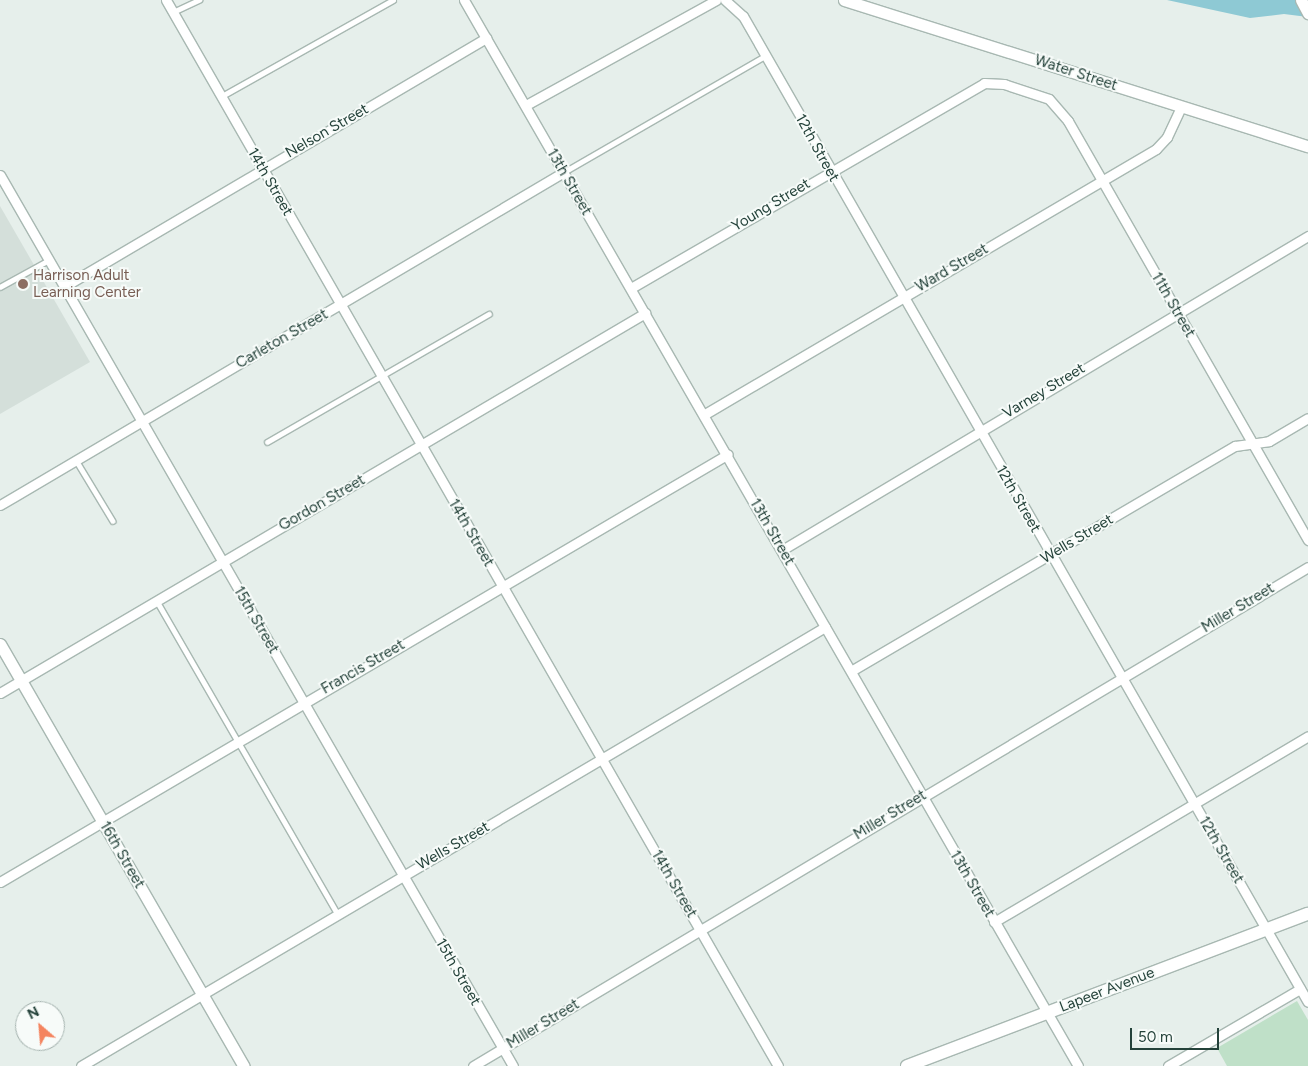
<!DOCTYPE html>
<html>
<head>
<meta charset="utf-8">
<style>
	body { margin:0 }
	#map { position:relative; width:1308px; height:1066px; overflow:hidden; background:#e6efeb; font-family:Figtree,sans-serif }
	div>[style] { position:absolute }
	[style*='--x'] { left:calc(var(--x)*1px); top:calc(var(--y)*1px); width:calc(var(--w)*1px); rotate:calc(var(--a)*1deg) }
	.built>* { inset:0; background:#d4dfda }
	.green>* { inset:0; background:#bfe0c8 }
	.water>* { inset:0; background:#8ec9d4 }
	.roads { filter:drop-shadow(1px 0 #a8b8b2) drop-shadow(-1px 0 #a8b8b2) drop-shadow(0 1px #a8b8b2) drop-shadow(0 -1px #a8b8b2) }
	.service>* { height:4.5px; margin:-2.25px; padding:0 2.25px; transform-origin:2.25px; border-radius:2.25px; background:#fff }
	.minor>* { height:9px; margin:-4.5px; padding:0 4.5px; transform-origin:4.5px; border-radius:4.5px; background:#fff }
	.tertiary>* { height:11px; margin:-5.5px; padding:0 5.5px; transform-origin:5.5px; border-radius:5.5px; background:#fff }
	.secondary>* { height:12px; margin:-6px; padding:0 6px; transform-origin:6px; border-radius:6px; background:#fff }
	.dots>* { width:14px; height:14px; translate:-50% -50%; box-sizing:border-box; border:2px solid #f7fbf9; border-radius:50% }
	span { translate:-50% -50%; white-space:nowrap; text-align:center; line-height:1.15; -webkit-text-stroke:4px #f7fbf9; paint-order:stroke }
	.street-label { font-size:15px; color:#24423a }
	.education-label { font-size:15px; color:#785e54 }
	.left { translate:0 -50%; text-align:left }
	.north { position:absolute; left:15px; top:1001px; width:50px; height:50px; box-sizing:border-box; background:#f7fbf9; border:1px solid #a3b1ad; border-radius:50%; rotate:333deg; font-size:14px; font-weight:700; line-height:20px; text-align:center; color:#24423a }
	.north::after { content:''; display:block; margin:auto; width:18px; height:22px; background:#f4845f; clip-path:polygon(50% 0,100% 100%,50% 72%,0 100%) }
	.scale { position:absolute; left:1130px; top:1028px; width:89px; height:22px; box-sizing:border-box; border:2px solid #24423a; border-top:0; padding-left:6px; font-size:15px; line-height:18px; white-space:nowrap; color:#24423a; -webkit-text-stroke:4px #f7fbf9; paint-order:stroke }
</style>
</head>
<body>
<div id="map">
	<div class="built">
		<div style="clip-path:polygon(0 206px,90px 362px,0 414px)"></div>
	</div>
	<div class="green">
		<div style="clip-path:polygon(1297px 1001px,1308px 1020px,1308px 1066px,1227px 1066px,1217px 1048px)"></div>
	</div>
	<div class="water">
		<div style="clip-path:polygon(1167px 0,1308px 0,1308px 17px,1284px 14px,1250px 18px)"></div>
	</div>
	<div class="roads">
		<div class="service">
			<div style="--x:173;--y:12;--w:29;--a:-25"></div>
			<div style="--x:222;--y:96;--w:196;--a:-29.3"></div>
			<div style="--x:564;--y:172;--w:232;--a:-30"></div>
			<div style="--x:0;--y:287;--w:56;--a:-28.9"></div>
			<div style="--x:267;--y:442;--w:256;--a:-30"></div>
			<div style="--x:76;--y:460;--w:71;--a:58.8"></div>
			<div style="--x:157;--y:601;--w:362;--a:60"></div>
		</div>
		<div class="minor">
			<div style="--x:166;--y:0;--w:1229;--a:60.14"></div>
			<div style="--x:464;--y:0;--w:1230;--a:60.06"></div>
			<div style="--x:725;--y:0;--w:24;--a:42"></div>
			<div style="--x:743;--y:16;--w:1136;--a:60.19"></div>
			<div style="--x:526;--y:105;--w:217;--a:-28.9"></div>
			<div style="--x:0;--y:175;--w:1028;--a:60.07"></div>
			<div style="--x:65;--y:286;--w:489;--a:-30.5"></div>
			<div style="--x:631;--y:288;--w:408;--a:-30.1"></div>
			<div style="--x:984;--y:83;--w:20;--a:3"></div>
			<div style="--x:1004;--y:84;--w:47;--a:18.4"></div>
			<div style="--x:1049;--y:99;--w:29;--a:49"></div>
			<div style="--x:1068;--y:121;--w:483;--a:60.2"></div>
			<div style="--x:705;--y:414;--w:523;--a:-30.44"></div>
			<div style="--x:1156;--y:149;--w:16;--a:-47"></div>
			<div style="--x:1167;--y:137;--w:33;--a:-65"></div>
			<div style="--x:0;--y:505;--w:655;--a:-30.56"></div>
			<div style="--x:782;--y:550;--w:613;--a:-30.84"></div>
			<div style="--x:851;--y:671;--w:445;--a:-30.4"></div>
			<div style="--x:1235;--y:446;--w:34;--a:-8"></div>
			<div style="--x:1269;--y:441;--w:45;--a:-30.5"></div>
			<div style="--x:0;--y:693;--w:749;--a:-30.5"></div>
			<div style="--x:0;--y:882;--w:844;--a:-30.45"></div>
			<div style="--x:994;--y:922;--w:365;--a:-30.6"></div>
			<div style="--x:81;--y:1066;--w:864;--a:-30.54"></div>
			<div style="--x:473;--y:1066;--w:973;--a:-30.86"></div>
			<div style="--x:1168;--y:1066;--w:153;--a:-30.3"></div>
		</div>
		<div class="tertiary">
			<div style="--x:844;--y:0;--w:486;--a:17.5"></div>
			<div style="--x:1301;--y:0;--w:15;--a:62"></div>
			<div style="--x:0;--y:644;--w:487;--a:60"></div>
		</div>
		<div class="secondary">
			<div style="--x:907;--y:1066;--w:429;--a:-20.8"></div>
		</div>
	</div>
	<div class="dots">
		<div style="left:23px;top:284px;background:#8d6e63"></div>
	</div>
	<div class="street-label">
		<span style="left:1076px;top:73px;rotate:18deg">Water Street</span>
		<span style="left:327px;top:131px;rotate:-30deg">Nelson Street</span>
		<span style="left:817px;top:148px;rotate:61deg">12th Street</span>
		<span style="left:270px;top:182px;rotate:60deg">14th Street</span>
		<span style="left:569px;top:182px;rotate:60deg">13th Street</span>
		<span style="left:771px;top:205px;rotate:-31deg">Young Street</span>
		<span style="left:952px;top:268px;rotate:-30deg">Ward Street</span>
		<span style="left:1173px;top:305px;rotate:60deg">11th Street</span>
		<span style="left:282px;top:339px;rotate:-30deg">Carleton Street</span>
		<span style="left:1044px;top:391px;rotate:-31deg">Varney Street</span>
		<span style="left:1018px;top:499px;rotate:60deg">12th Street</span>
		<span style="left:322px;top:503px;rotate:-30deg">Gordon Street</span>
		<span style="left:772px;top:532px;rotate:60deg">13th Street</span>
		<span style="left:471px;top:533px;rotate:60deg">14th Street</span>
		<span style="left:1077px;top:539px;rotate:-31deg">Wells Street</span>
		<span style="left:1238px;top:608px;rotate:-31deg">Miller Street</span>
		<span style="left:256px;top:620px;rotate:60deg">15th Street</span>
		<span style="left:363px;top:667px;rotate:-30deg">Francis Street</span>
		<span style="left:890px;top:815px;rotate:-31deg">Miller Street</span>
		<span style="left:453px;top:846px;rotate:-30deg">Wells Street</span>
		<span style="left:1221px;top:850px;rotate:60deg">12th Street</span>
		<span style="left:122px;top:855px;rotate:60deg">16th Street</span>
		<span style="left:674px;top:884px;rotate:60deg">14th Street</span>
		<span style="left:972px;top:884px;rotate:60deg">13th Street</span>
		<span style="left:458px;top:972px;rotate:60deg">15th Street</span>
		<span style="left:1107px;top:990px;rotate:-21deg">Lapeer Avenue</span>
		<span style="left:543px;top:1024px;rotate:-31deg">Miller Street</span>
	</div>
	<div class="education-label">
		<span class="left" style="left:33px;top:284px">Harrison Adult<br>Learning Center</span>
	</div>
	<div class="north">N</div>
	<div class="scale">50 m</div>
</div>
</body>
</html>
